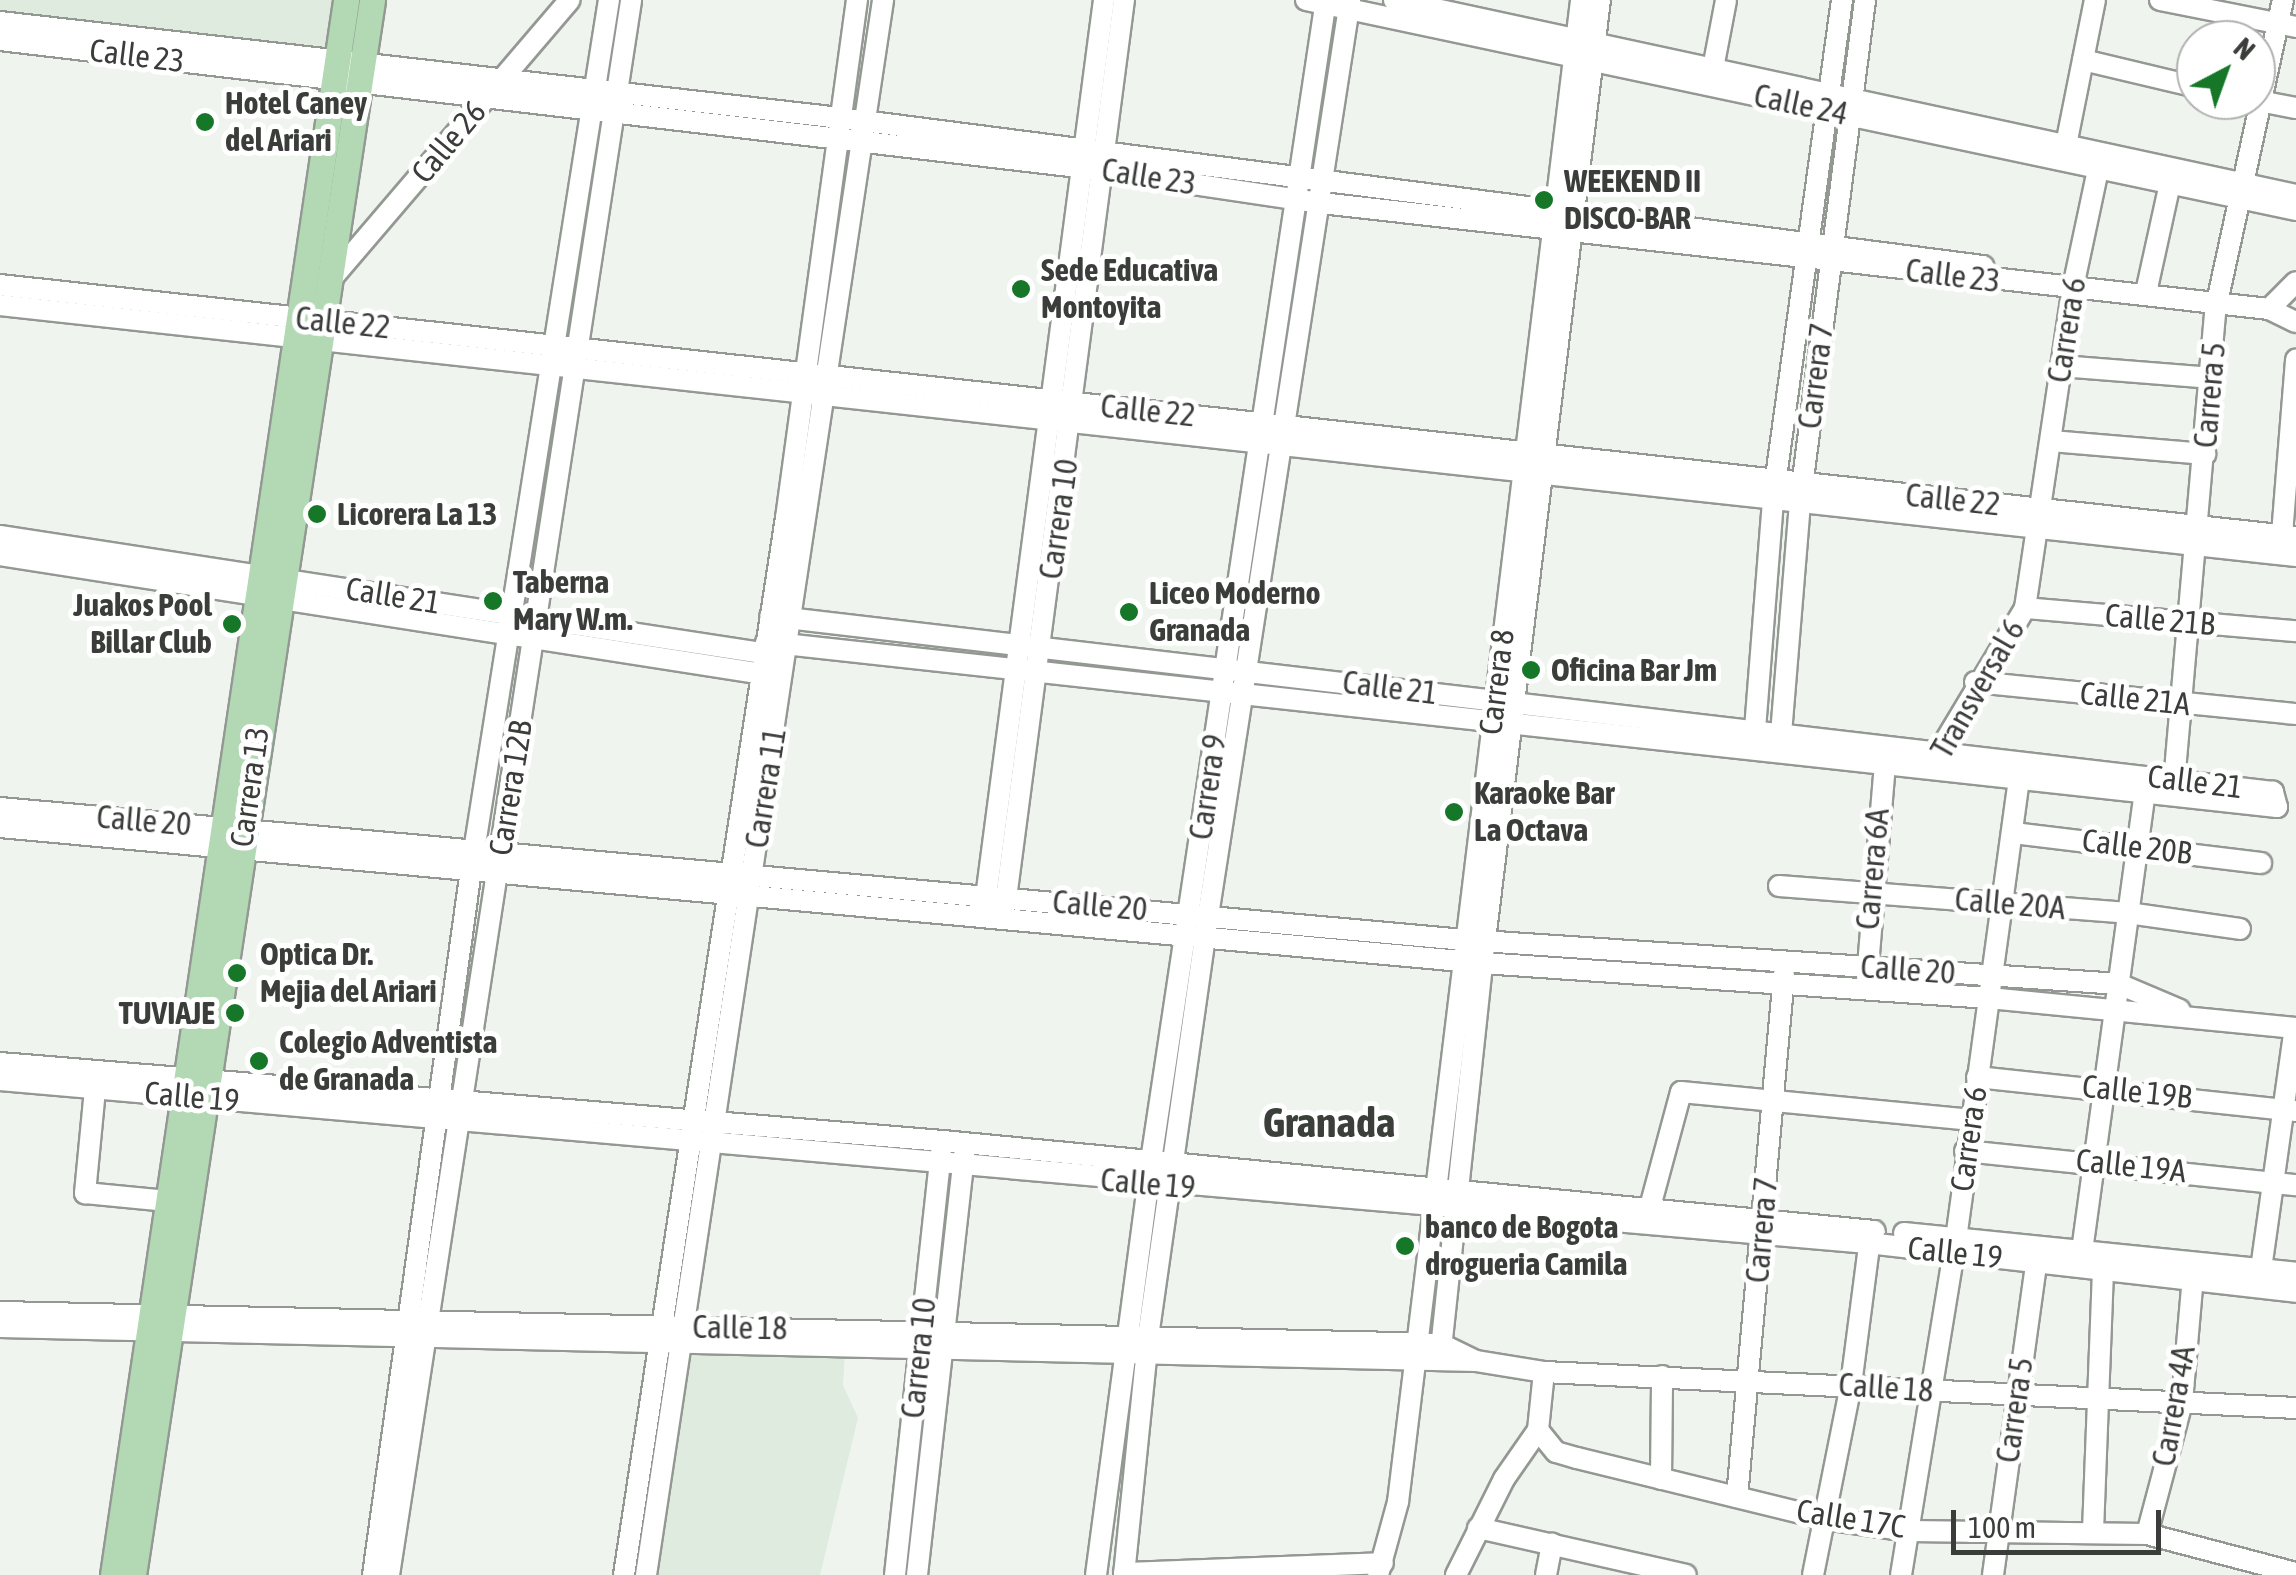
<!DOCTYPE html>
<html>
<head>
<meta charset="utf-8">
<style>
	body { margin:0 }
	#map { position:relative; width:2296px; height:1575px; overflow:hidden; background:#eff4ef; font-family:"Asap Condensed",sans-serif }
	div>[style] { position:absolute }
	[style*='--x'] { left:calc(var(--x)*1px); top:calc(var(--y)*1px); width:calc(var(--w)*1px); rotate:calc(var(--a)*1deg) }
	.built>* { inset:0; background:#e0ebe0 }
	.roads { filter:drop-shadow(2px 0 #939893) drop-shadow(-2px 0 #939893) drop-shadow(0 2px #939893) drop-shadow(0 -2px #939893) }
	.minor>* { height:20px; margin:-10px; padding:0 10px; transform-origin:10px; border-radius:10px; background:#fff }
	.major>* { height:25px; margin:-12.5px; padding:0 12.5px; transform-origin:12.5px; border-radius:12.5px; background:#b2d8b4 }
	.dots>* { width:28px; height:28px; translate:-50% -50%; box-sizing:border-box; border:5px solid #fff; border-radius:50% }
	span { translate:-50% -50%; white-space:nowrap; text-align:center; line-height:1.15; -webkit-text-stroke:10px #fff; paint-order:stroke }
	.street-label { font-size:32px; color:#3b3d3b }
	.poi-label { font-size:32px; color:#3b3d3b; font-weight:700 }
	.left { translate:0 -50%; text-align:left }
	.right { translate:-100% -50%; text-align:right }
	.district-label { font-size:42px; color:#3a3f3a; font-weight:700 }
	.north { position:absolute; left:2176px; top:20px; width:100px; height:100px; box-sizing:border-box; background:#fff; border:2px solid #b1b1b1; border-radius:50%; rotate:41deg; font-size:28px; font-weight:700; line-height:40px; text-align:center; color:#3b3d3b }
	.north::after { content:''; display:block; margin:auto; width:35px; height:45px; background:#157727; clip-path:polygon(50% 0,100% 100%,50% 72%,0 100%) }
	.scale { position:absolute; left:1951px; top:1510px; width:210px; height:45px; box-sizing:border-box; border:5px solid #3b3d3b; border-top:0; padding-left:12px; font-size:30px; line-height:35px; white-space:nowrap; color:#3b3d3b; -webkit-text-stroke:8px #fff; paint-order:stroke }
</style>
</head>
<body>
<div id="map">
	<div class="built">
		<div style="clip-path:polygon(0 0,338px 0,332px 57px,0 20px)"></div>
		<div style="clip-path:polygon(685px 1351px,845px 1353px,843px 1385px,858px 1418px,820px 1575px,653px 1575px)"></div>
	</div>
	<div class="roads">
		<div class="minor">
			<div style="--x:1306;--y:0;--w:1012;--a:11.98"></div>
			<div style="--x:1394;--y:0;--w:923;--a:12.2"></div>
			<div style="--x:2160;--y:0;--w:139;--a:11.2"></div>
			<div style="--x:0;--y:22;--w:845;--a:6.52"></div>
			<div style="--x:840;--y:118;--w:1153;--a:7.38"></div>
			<div style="--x:0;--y:40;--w:1094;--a:6.72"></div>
			<div style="--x:1086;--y:168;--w:238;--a:8.5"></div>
			<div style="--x:1321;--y:203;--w:954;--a:6.38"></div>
			<div style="--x:2269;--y:309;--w:30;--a:26"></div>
			<div style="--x:2083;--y:60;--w:116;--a:13.4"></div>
			<div style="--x:1711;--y:79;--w:80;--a:-79.2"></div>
			<div style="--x:2254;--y:100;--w:43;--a:10.8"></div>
			<div style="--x:2064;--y:155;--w:158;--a:-78.7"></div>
			<div style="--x:328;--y:283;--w:372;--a:-49.5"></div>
			<div style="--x:0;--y:285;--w:2310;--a:6.26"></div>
			<div style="--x:2147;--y:288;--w:121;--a:-77.6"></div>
			<div style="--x:0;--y:305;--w:2310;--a:6.24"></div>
			<div style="--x:2269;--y:309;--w:38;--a:-45"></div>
			<div style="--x:2061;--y:366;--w:152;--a:4.5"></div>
			<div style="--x:2051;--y:441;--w:155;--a:4.8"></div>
			<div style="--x:0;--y:536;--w:783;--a:8.74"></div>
			<div style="--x:2281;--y:547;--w:188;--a:-85.4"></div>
			<div style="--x:0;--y:555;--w:778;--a:8.87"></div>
			<div style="--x:2025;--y:608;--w:272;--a:4.9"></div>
			<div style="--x:766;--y:642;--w:1520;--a:6.23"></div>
			<div style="--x:2277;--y:807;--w:16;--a:-105"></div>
			<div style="--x:2273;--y:792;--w:1513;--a:-173.32"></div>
			<div style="--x:1975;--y:682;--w:323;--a:5.7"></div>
			<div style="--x:1754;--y:742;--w:244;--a:-85.5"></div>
			<div style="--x:1773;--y:499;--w:504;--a:-82.13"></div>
			<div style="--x:1780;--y:746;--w:245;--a:-85.3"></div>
			<div style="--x:1800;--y:502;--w:506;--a:-82.62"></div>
			<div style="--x:1932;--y:763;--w:181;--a:-59"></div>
			<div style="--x:2025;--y:608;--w:319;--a:-81.5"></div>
			<div style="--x:2072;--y:292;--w:140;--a:-78"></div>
			<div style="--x:2173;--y:794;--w:489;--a:-85"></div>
			<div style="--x:2216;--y:307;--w:314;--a:-77.7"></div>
			<div style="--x:0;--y:808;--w:1472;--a:5.15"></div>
			<div style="--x:1466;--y:940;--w:654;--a:3.85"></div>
			<div style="--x:2119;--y:984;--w:66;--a:23.1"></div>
			<div style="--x:0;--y:827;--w:1489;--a:5.24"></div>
			<div style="--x:1483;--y:963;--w:507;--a:3.96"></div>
			<div style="--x:1989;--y:998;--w:308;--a:5.6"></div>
			<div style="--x:2013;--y:833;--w:250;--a:6.9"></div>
			<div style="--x:1779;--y:886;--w:350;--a:4.4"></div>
			<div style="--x:2128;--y:913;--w:113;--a:8.1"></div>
			<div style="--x:985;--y:905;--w:913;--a:-82.51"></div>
			<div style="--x:1005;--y:906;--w:914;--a:-82.52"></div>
			<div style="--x:1867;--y:978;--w:226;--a:-85.2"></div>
			<div style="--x:0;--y:1063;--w:946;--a:4.73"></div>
			<div style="--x:943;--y:1141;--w:936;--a:5.52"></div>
			<div style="--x:1977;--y:1077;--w:321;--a:6.1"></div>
			<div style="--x:96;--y:1079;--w:115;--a:95.5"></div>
			<div style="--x:85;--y:1193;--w:83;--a:5.5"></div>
			<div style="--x:0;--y:1080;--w:1875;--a:4.99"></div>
			<div style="--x:1868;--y:1243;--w:431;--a:6.5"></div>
			<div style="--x:1965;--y:1151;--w:333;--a:5.9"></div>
			<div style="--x:1650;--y:1207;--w:119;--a:-74.9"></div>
			<div style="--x:1681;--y:1092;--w:290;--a:5.5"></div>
			<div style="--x:1904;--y:1233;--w:394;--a:5.8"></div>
			<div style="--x:2082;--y:1251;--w:471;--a:-82.2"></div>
			<div style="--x:2261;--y:1269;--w:243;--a:-82"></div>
			<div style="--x:0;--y:1312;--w:1441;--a:1.27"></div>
			<div style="--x:1441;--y:1344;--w:37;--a:26"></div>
			<div style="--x:0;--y:1327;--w:1476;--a:1.32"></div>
			<div style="--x:1476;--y:1361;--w:69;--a:9.2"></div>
			<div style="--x:1544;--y:1372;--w:753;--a:2.74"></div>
			<div style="--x:1440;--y:1358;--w:420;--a:-83.9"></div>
			<div style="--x:1485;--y:940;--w:947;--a:-83.03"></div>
			<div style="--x:1538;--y:1430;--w:28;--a:51"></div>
			<div style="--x:1556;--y:1452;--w:22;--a:16"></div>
			<div style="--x:1577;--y:1458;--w:255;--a:13.8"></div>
			<div style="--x:1825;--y:1519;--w:85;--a:8.1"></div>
			<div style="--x:1909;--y:1531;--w:238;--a:0.7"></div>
			<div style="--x:2147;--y:1534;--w:154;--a:14.7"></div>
			<div style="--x:1661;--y:1479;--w:103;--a:-89.4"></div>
			<div style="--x:1737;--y:1497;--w:525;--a:-84.86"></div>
			<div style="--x:1478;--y:1528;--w:213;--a:12.7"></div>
			<div style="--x:2093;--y:1531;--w:262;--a:-87.8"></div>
			<div style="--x:2147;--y:1534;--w:137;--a:-75.1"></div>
			<div style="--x:2182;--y:1402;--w:125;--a:-85"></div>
			<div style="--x:1124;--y:1573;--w:259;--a:-2.2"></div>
			<div style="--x:373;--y:1575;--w:712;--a:-82.09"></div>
			<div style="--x:471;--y:870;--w:881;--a:-80.99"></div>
			<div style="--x:389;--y:1575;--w:1593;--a:-81.26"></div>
			<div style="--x:624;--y:1575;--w:1069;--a:-81.29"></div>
			<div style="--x:786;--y:518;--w:523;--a:-82.2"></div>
			<div style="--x:646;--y:1575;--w:1593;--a:-81.44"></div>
			<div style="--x:895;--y:1575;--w:424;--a:-83.8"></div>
			<div style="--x:917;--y:1575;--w:423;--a:-83.6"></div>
			<div style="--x:1096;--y:1575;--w:418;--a:-82.4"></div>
			<div style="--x:1151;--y:1161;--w:1174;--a:-81.43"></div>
			<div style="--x:1124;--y:1575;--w:246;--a:-84.2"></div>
			<div style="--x:1149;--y:1330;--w:399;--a:-81.9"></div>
			<div style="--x:1205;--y:935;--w:946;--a:-81.18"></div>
			<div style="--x:1378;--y:1575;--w:76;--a:-74.7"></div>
			<div style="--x:1398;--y:1502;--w:1513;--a:-83.05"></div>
			<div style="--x:1456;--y:1575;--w:107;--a:-63.4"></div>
			<div style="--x:1504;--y:1479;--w:60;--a:-55.2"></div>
			<div style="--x:1538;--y:1430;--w:58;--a:-84.1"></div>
			<div style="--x:1546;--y:1575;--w:32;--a:-79"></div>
			<div style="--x:1813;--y:1575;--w:194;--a:-78.7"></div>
			<div style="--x:1851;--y:1385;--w:154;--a:-82.6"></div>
			<div style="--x:1901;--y:1575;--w:340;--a:-80.7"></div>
			<div style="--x:1956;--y:1239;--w:474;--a:-82.2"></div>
			<div style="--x:1993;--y:1575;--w:328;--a:-82.1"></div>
		</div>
		<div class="major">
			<div style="--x:113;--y:1575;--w:1592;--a:-81.58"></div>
			<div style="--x:133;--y:1575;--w:1593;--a:-81.37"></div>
		</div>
	</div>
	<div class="dots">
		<div style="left:205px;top:122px;background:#157727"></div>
		<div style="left:1544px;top:200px;background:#157727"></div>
		<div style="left:1021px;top:289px;background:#157727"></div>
		<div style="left:317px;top:514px;background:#157727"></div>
		<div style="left:493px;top:601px;background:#157727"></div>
		<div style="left:1129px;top:612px;background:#157727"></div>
		<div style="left:232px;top:624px;background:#157727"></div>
		<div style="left:1531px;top:670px;background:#157727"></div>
		<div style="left:1454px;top:812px;background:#157727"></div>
		<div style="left:237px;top:973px;background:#157727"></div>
		<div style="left:235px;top:1013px;background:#157727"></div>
		<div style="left:259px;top:1061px;background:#157727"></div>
		<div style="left:1405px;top:1246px;background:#157727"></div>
	</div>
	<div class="street-label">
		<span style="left:137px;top:56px;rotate:7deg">Calle 23</span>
		<span style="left:1801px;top:105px;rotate:12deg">Calle 24</span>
		<span style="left:449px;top:142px;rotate:-50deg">Calle 26</span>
		<span style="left:1149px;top:177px;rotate:9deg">Calle 23</span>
		<span style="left:1953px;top:276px;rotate:7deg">Calle 23</span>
		<span style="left:343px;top:323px;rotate:6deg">Calle 22</span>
		<span style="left:2067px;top:330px;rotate:-81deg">Carrera 6</span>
		<span style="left:1816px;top:376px;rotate:-83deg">Carrera 7</span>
		<span style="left:2210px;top:395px;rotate:-85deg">Carrera 5</span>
		<span style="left:1148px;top:411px;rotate:6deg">Calle 22</span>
		<span style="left:1953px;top:500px;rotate:6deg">Calle 22</span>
		<span style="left:1059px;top:519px;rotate:-82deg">Carrera 10</span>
		<span style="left:393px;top:596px;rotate:9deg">Calle 21</span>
		<span style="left:2160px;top:620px;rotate:5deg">Calle 21B</span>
		<span style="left:1497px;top:682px;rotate:-83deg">Carrera 8</span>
		<span style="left:1390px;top:688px;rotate:7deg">Calle 21</span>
		<span style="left:1978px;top:689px;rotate:-60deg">Transversal 6</span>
		<span style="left:2135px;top:699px;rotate:6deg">Calle 21A</span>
		<span style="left:2195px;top:782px;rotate:7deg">Calle 21</span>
		<span style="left:250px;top:787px;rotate:-82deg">Carrera 13</span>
		<span style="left:1208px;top:787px;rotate:-82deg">Carrera 9</span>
		<span style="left:511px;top:788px;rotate:-81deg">Carrera 12B</span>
		<span style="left:766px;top:788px;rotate:-81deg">Carrera 11</span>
		<span style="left:144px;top:821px;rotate:5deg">Calle 20</span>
		<span style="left:2137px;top:847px;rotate:7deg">Calle 20B</span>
		<span style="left:1873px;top:869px;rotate:-85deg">Carrera 6A</span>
		<span style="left:2010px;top:904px;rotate:5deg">Calle 20A</span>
		<span style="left:1100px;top:906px;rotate:5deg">Calle 20</span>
		<span style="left:1908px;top:970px;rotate:4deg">Calle 20</span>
		<span style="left:2137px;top:1092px;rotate:6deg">Calle 19B</span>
		<span style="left:192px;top:1097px;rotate:5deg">Calle 19</span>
		<span style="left:1969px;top:1139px;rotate:-82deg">Carrera 6</span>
		<span style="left:2131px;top:1166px;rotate:6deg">Calle 19A</span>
		<span style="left:1148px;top:1184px;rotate:5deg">Calle 19</span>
		<span style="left:1762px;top:1230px;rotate:-85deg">Carrera 7</span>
		<span style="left:1955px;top:1253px;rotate:6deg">Calle 19</span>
		<span style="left:740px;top:1328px;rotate:1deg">Calle 18</span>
		<span style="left:919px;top:1358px;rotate:-84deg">Carrera 10</span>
		<span style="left:1886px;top:1388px;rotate:4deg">Calle 18</span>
		<span style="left:2174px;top:1406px;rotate:-80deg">Carrera 4A</span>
		<span style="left:2015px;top:1410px;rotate:-82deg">Carrera 5</span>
		<span style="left:1851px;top:1519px;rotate:9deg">Calle 17C</span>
	</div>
	<div class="poi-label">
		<span class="left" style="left:225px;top:122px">Hotel Caney<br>del Ariari</span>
		<span class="left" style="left:1564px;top:200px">WEEKEND II<br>DISCO-BAR</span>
		<span class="left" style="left:1041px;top:289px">Sede Educativa<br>Montoyita</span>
		<span class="left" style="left:337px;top:514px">Licorera La 13</span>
		<span class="left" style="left:513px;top:601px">Taberna<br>Mary W.m.</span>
		<span class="left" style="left:1149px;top:612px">Liceo Moderno<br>Granada</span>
		<span class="right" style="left:212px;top:624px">Juakos Pool<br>Billar Club</span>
		<span class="left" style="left:1551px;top:670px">Oficina Bar Jm</span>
		<span class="left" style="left:1474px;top:812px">Karaoke Bar<br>La Octava</span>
		<span class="left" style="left:260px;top:973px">Optica Dr.<br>Mejia del Ariari</span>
		<span class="right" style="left:215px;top:1013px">TUVIAJE</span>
		<span class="left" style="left:279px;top:1061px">Colegio Adventista<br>de Granada</span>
		<span class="left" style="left:1425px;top:1246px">banco de Bogota<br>drogueria Camila</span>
	</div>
	<div class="district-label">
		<span style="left:1329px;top:1122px">Granada</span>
	</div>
	<div class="north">N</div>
	<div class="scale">100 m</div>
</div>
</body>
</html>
